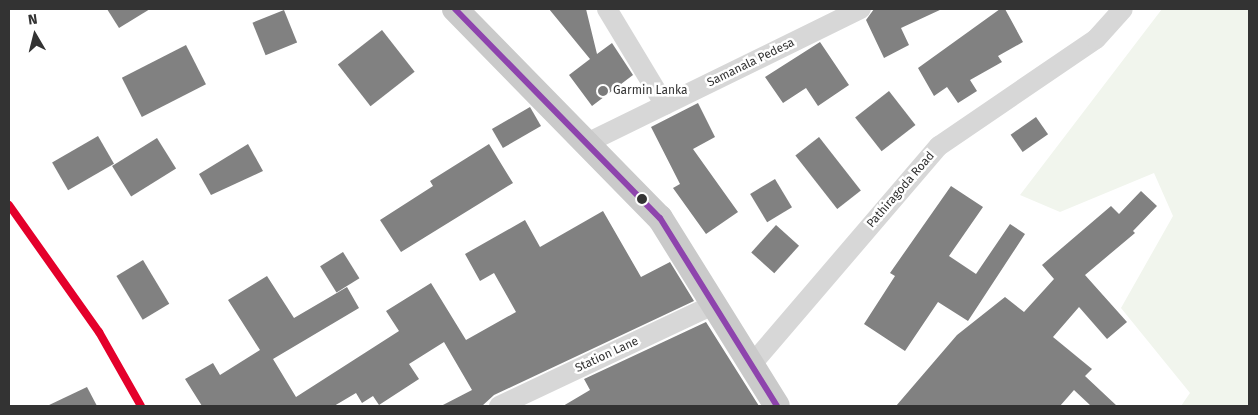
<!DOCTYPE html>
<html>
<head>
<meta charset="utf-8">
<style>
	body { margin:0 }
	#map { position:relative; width:1258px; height:415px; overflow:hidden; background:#fff; font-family:"Fira Sans",sans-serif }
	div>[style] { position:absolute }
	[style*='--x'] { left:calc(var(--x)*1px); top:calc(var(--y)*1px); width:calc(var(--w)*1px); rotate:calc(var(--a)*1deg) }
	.green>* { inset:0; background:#f1f5ed }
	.building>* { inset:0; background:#818181; transform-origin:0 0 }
	.minor>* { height:20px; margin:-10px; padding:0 10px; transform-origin:10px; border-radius:10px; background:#d7d7d7 }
	.major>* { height:26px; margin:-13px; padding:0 13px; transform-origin:13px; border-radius:13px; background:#cacaca }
	.bus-1>* { height:6px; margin:-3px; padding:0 3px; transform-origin:3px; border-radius:3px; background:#8e44ad }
	.rail-1>* { height:8px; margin:-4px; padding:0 4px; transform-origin:4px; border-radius:4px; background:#e4002b }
	.dots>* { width:14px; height:14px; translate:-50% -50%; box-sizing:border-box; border:2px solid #fff; border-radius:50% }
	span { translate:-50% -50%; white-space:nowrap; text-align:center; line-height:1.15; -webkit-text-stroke:5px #fff; paint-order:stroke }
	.street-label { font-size:12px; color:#333 }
	.poi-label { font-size:12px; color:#333 }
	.left { translate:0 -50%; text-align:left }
	.frame { position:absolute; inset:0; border:10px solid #333; pointer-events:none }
	.north { position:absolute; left:10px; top:10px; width:50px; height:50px; -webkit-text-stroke:4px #fff; paint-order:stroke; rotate:352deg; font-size:14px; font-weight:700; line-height:20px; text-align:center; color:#333 }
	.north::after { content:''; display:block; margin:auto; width:18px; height:22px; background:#333; clip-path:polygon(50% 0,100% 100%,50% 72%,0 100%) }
</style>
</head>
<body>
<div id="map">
	<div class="green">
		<div style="clip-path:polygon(1162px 9px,1249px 9px,1249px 406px,1181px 406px,1190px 393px,1121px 308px,1173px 216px,1154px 173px,1060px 212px,1020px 195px)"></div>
	</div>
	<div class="building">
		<div style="clip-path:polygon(107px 9px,150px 9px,119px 28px)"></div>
		<div style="clip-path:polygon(549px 9px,586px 9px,597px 54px,612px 43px,633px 75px,592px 106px,569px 75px,590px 59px)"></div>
		<div style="clip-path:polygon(874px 9px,942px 9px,901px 28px,909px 45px,884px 58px,866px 20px)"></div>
		<div style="clip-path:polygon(1000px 9px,1005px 9px,1023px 42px,998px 56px,1002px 62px,970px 80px,977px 91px,958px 103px,947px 87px,934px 96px,918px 68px)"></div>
		<div style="left:284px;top:10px;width:35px;height:34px;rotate:68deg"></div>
		<div style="left:382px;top:30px;width:53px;height:56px;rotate:52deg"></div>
		<div style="clip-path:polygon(820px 42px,849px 85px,818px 106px,806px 88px,783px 103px,765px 77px)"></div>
		<div style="left:186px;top:45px;width:44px;height:72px;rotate:63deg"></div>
		<div style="left:889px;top:91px;width:43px;height:43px;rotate:52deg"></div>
		<div style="clip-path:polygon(698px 103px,715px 137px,693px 149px,738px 212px,706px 234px,673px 188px,680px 184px,651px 127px)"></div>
		<div style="left:530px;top:107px;width:22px;height:44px;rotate:60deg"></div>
		<div style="left:1036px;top:117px;width:21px;height:31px;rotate:55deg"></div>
		<div style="left:98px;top:136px;width:32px;height:53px;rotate:60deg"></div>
		<div style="left:819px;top:137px;width:68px;height:30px;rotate:52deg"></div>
		<div style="left:157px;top:138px;width:36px;height:53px;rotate:58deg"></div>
		<div style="clip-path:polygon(248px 144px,263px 171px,211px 195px,199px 174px)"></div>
		<div style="clip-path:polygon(489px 144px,513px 183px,401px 252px,380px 220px,433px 186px,430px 181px)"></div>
		<div style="left:775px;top:179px;width:33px;height:29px;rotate:59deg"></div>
		<div style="clip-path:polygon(951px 186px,983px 207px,949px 256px,976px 274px,1010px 224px,1025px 234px,968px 321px,938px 302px,905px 351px,864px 324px,895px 276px,890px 273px)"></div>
		<div style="clip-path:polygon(1141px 191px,1157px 206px,1133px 231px,1135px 233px,1085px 275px,1127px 322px,1107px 339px,1079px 307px,1053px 337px,1092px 369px,1085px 376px,1117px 406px,1091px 406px,1074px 390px,1060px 406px,896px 406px,957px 335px,1005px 297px,1024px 312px,1054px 279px,1042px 265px,1111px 206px,1119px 214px)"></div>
		<div style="clip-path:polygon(603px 211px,641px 277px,670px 262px,694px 301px,494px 395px,482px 406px,441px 406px,472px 390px,444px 342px,409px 364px,419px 379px,379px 405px,373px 396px,362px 403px,356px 393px,334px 406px,202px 406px,185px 379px,213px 363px,220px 375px,260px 350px,228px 300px,267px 276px,294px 318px,347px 287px,359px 308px,273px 359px,296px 397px,399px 331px,386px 311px,431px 283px,466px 340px,516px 312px,494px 273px,480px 281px,465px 254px,525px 220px,540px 247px)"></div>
		<div style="left:776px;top:225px;width:31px;height:37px;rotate:42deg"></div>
		<div style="left:343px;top:252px;width:31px;height:27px;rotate:58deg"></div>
		<div style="left:143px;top:260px;width:51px;height:31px;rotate:59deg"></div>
		<div style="clip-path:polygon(706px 322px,759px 406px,563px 406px,590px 390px,584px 379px)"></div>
		<div style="clip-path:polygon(87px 387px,97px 406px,47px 406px)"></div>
	</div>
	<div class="minor">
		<div style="--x:607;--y:9;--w:112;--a:58.9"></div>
		<div style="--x:587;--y:143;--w:305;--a:-26.1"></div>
		<div style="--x:752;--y:364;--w:287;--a:-49.4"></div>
		<div style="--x:939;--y:146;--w:190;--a:-34.3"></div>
		<div style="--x:1096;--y:39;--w:40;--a:-48"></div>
		<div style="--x:499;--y:406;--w:239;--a:-25.3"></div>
	</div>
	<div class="major">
		<div style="--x:455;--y:9;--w:293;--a:45.6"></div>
		<div style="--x:660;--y:218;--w:221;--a:58.1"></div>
	</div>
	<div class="bus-1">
		<div style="--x:455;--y:9;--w:293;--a:45.6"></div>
		<div style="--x:660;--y:218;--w:221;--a:58.1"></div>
	</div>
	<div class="rail-1">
		<div style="--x:9;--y:205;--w:156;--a:54.7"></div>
		<div style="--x:99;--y:332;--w:85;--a:60.4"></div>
	</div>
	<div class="dots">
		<div style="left:603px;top:91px;background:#7a7a7a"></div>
		<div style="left:642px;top:199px;background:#333"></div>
	</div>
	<div class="street-label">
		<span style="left:751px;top:63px;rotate:-26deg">Samanala Pedesa</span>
		<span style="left:901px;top:190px;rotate:-49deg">Pathiragoda Road</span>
		<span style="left:607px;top:355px;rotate:-25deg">Station Lane</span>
	</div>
	<div class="poi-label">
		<span class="left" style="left:613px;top:91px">Garmin Lanka</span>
	</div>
	<div class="frame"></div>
	<div class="north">N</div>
</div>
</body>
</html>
